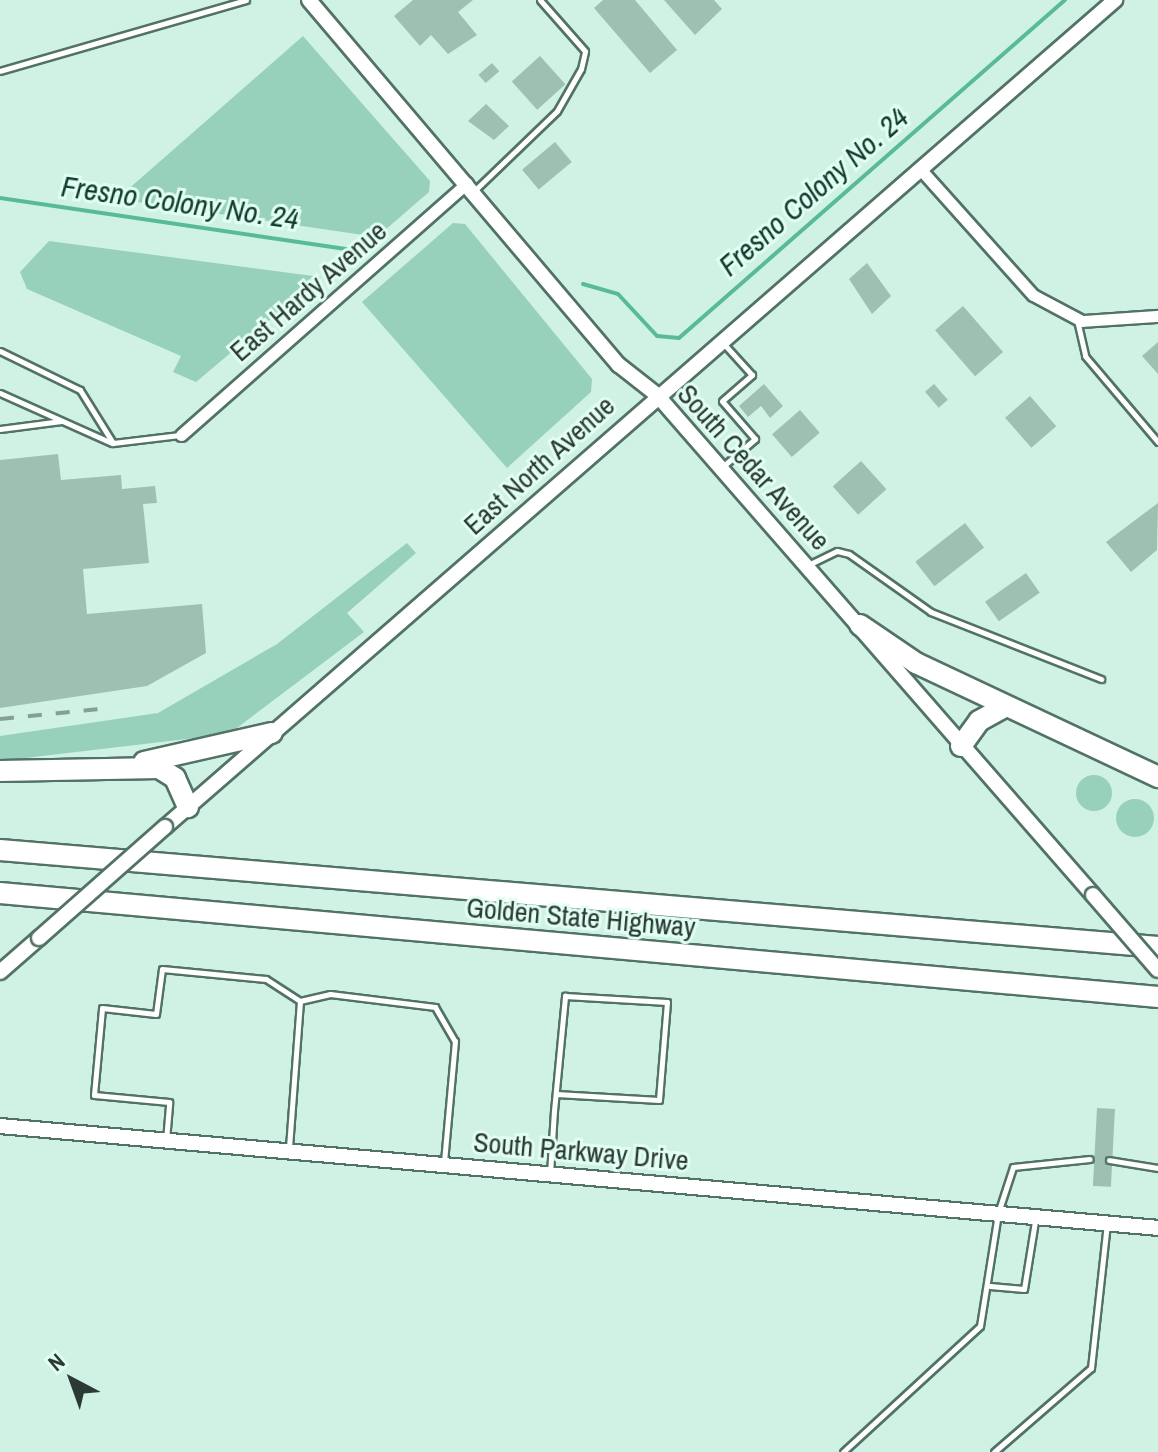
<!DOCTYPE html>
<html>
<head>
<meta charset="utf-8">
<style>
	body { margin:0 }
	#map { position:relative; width:1158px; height:1452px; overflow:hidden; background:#cff2e4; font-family:"Archivo Narrow",sans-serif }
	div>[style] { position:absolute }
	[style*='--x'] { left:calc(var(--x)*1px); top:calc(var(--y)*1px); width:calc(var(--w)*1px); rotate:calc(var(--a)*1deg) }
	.green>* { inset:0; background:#97d1bb }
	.round { border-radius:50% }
	.stream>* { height:4px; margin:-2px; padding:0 2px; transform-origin:2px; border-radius:2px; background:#59ba99 }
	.building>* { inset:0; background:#9dc0b2; transform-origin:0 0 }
	.roads { filter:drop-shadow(2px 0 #527265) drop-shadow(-2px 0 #527265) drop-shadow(0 2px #527265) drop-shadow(0 -2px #527265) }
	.service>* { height:5px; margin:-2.5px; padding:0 2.5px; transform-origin:2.5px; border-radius:2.5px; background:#fff }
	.minor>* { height:11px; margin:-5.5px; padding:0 5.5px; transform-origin:5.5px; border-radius:5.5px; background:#fff }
	.tertiary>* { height:14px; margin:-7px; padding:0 7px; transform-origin:7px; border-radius:7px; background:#fff }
	.motorway>* { height:20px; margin:-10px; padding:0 10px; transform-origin:10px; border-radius:10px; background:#fff }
	.rail>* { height:4px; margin-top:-2px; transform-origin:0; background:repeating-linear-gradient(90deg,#859f95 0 14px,transparent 0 28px) }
	.bridges { filter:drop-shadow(2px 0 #527265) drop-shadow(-2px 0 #527265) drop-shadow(0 2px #527265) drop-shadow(0 -2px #527265) }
	.tertiary-bridge>* { height:14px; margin:-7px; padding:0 7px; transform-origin:7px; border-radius:7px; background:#fff }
	span { translate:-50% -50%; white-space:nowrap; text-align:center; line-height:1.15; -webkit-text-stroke:6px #e1fef2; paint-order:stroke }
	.street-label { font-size:28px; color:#2c3a35 }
	.water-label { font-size:30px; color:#0f3b2d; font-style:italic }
	.north { position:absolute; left:32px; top:1340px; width:80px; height:80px; -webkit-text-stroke:6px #e1fef2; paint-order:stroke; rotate:319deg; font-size:22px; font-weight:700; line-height:32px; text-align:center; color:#2c3a35 }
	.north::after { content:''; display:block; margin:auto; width:28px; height:36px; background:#2c3a35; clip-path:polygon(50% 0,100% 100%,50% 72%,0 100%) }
</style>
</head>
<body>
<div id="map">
	<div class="green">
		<div style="clip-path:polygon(303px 36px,430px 181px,429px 192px,377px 237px,117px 199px)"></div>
		<div style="clip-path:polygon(453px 223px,465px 224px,592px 379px,591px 392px,507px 468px,362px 302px)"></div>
		<div style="clip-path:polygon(49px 241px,321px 277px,196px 382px,173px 372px,181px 356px,27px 289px,20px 272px)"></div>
		<div style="clip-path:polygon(407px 543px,416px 553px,347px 613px,364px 632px,229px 734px,0 761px,0 736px,158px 713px,277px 644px)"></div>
		<div class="round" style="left:1076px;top:775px;width:36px;height:36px"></div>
		<div class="round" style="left:1116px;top:799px;width:38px;height:38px"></div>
	</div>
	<div class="stream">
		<div style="--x:0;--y:198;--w:358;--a:8.4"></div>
		<div style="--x:583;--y:284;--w:36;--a:16"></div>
		<div style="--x:618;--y:294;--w:57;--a:47.1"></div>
		<div style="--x:657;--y:336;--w:22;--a:5"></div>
		<div style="--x:679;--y:338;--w:513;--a:-41.21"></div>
	</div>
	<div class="building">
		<div style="clip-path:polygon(413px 0,473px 0,458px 12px,477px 35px,448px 54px,431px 35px,420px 46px,394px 16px)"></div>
		<div style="clip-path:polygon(603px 0,635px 0,677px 50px,650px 73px,594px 8px)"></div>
		<div style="clip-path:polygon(664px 0,714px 0,722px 9px,695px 35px)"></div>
		<div style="left:540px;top:56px;width:38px;height:38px;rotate:48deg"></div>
		<div style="left:492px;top:63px;width:11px;height:18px;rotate:49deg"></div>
		<div style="clip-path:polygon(486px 104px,509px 126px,494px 140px,468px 121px)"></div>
		<div style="left:555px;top:142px;width:26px;height:43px;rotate:50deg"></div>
		<div style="clip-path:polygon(867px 263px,891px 296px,872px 314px,849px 279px)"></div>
		<div style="left:963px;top:306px;width:61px;height:37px;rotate:49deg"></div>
		<div style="clip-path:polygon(1158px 342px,1158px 374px,1142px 356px)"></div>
		<div style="clip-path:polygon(764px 384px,783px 406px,770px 418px,761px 406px,748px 417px,739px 406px)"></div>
		<div style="left:934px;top:384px;width:21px;height:12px;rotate:49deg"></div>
		<div style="left:1030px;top:396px;width:40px;height:33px;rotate:49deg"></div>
		<div style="left:800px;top:410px;width:30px;height:37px;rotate:49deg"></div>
		<div style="clip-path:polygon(58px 454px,61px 480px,121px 475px,122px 489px,155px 486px,157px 503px,143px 504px,149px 563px,83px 569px,87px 614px,202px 604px,206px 653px,147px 686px,0 708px,0 460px)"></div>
		<div style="left:861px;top:461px;width:38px;height:38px;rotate:48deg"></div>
		<div style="clip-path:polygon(1158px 503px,1157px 550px,1131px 572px,1106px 542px)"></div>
		<div style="left:965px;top:523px;width:31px;height:63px;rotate:52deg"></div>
		<div style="left:1026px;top:573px;width:24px;height:50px;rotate:55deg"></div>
		<div style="left:1097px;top:1108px;width:18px;height:78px;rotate:3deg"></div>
	</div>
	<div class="roads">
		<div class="service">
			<div style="--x:0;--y:71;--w:256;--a:-16.1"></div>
			<div style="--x:474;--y:191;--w:115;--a:-43.9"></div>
			<div style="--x:557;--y:111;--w:48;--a:-60.3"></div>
			<div style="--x:581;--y:69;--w:18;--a:-77"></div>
			<div style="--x:585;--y:51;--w:68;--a:-131.4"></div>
			<div style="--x:1077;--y:320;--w:37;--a:77"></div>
			<div style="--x:1085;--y:356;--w:113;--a:49.7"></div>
			<div style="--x:0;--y:351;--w:89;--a:26"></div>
			<div style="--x:80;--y:390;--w:62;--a:58.1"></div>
			<div style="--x:113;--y:443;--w:67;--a:-6.8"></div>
			<div style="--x:0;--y:393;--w:123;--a:24.1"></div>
			<div style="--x:0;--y:429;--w:62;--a:-7.5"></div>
			<div style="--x:721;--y:468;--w:45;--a:-40.5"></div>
			<div style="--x:755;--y:439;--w:50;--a:-131"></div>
			<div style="--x:722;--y:401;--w:40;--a:-41"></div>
			<div style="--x:752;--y:375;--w:42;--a:-132.1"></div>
			<div style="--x:808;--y:565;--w:32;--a:-26"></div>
			<div style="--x:837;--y:551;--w:12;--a:14"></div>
			<div style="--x:849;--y:554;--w:100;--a:35.3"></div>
			<div style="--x:931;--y:612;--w:183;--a:21.5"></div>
			<div style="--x:300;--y:1001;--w:31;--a:-13"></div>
			<div style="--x:330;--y:994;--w:106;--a:7.1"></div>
			<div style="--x:435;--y:1007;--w:39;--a:60"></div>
			<div style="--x:455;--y:1041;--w:122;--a:95.2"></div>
			<div style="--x:166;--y:1140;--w:38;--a:-85"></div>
			<div style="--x:169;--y:1102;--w:75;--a:-174.7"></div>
			<div style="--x:94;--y:1095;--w:87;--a:-84.7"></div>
			<div style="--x:102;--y:1008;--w:54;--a:6.3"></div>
			<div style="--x:156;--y:1014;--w:45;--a:-82.4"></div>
			<div style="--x:162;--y:969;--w:104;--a:5.5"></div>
			<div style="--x:266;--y:979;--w:40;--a:32.9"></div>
			<div style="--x:300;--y:1001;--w:147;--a:94.3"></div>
			<div style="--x:1109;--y:1160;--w:50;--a:9.3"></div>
			<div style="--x:550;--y:1174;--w:63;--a:-86.4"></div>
			<div style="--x:554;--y:1111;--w:116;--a:-84.5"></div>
			<div style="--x:565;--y:996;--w:102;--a:3.4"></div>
			<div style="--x:667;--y:1002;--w:98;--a:94.7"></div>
			<div style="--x:659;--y:1100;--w:103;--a:-176.7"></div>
			<div style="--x:990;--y:1286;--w:34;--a:5"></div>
			<div style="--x:1024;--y:1289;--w:69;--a:-80.8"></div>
			<div style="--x:843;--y:1452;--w:186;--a:-42.6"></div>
			<div style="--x:980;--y:1326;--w:114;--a:-80.9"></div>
			<div style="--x:998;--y:1213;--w:48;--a:-71.9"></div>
			<div style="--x:1013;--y:1167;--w:77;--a:-5.9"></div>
			<div style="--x:994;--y:1452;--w:128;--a:-40.9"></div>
			<div style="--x:1091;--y:1368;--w:145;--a:-83.7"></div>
		</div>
		<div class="minor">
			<div style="--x:922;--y:171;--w:166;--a:48.2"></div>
			<div style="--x:1033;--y:295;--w:55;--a:28"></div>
			<div style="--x:1082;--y:321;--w:76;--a:-3.8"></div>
			<div style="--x:181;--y:435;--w:381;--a:-41.4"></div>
		</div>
		<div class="tertiary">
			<div style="--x:309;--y:0;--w:479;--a:49.7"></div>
			<div style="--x:619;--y:365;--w:48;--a:38.3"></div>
			<div style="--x:657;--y:395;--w:663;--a:48.91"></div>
			<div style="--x:165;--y:827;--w:1260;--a:-41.04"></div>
			<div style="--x:0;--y:972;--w:52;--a:-41.1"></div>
			<div style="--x:0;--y:1126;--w:1162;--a:5.03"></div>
		</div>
		<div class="motorway">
			<div style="--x:860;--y:625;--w:68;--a:34.2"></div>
			<div style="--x:916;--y:663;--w:268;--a:25.2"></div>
			<div style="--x:961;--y:746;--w:31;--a:-54"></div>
			<div style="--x:979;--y:721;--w:29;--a:-29"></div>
			<div style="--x:144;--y:762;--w:131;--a:-12.8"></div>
			<div style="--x:0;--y:771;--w:159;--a:-1.1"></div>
			<div style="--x:159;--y:768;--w:19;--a:32"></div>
			<div style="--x:175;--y:778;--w:32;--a:66"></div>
			<div style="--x:0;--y:850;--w:1162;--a:4.79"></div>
			<div style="--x:0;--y:893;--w:1163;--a:5.13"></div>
		</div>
	</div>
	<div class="rail">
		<div style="--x:0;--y:719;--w:100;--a:-5.8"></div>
	</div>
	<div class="bridges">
		<div class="tertiary-bridge">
			<div style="--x:1093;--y:895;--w:99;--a:49.1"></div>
			<div style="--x:39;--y:938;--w:168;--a:-41.4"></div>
		</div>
	</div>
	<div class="street-label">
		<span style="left:308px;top:291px;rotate:-41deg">East Hardy Avenue</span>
		<span style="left:539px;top:465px;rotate:-42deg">East North Avenue</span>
		<span style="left:754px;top:467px;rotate:48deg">South Cedar Avenue</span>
		<span style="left:581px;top:917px;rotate:5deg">Golden State Highway</span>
		<span style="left:581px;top:1151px;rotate:5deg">South Parkway Drive</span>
	</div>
	<div class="water-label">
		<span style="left:813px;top:191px;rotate:-41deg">Fresno Colony No. 24</span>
		<span style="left:180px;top:202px;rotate:8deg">Fresno Colony No. 24</span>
	</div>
	<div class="north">N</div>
</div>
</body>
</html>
